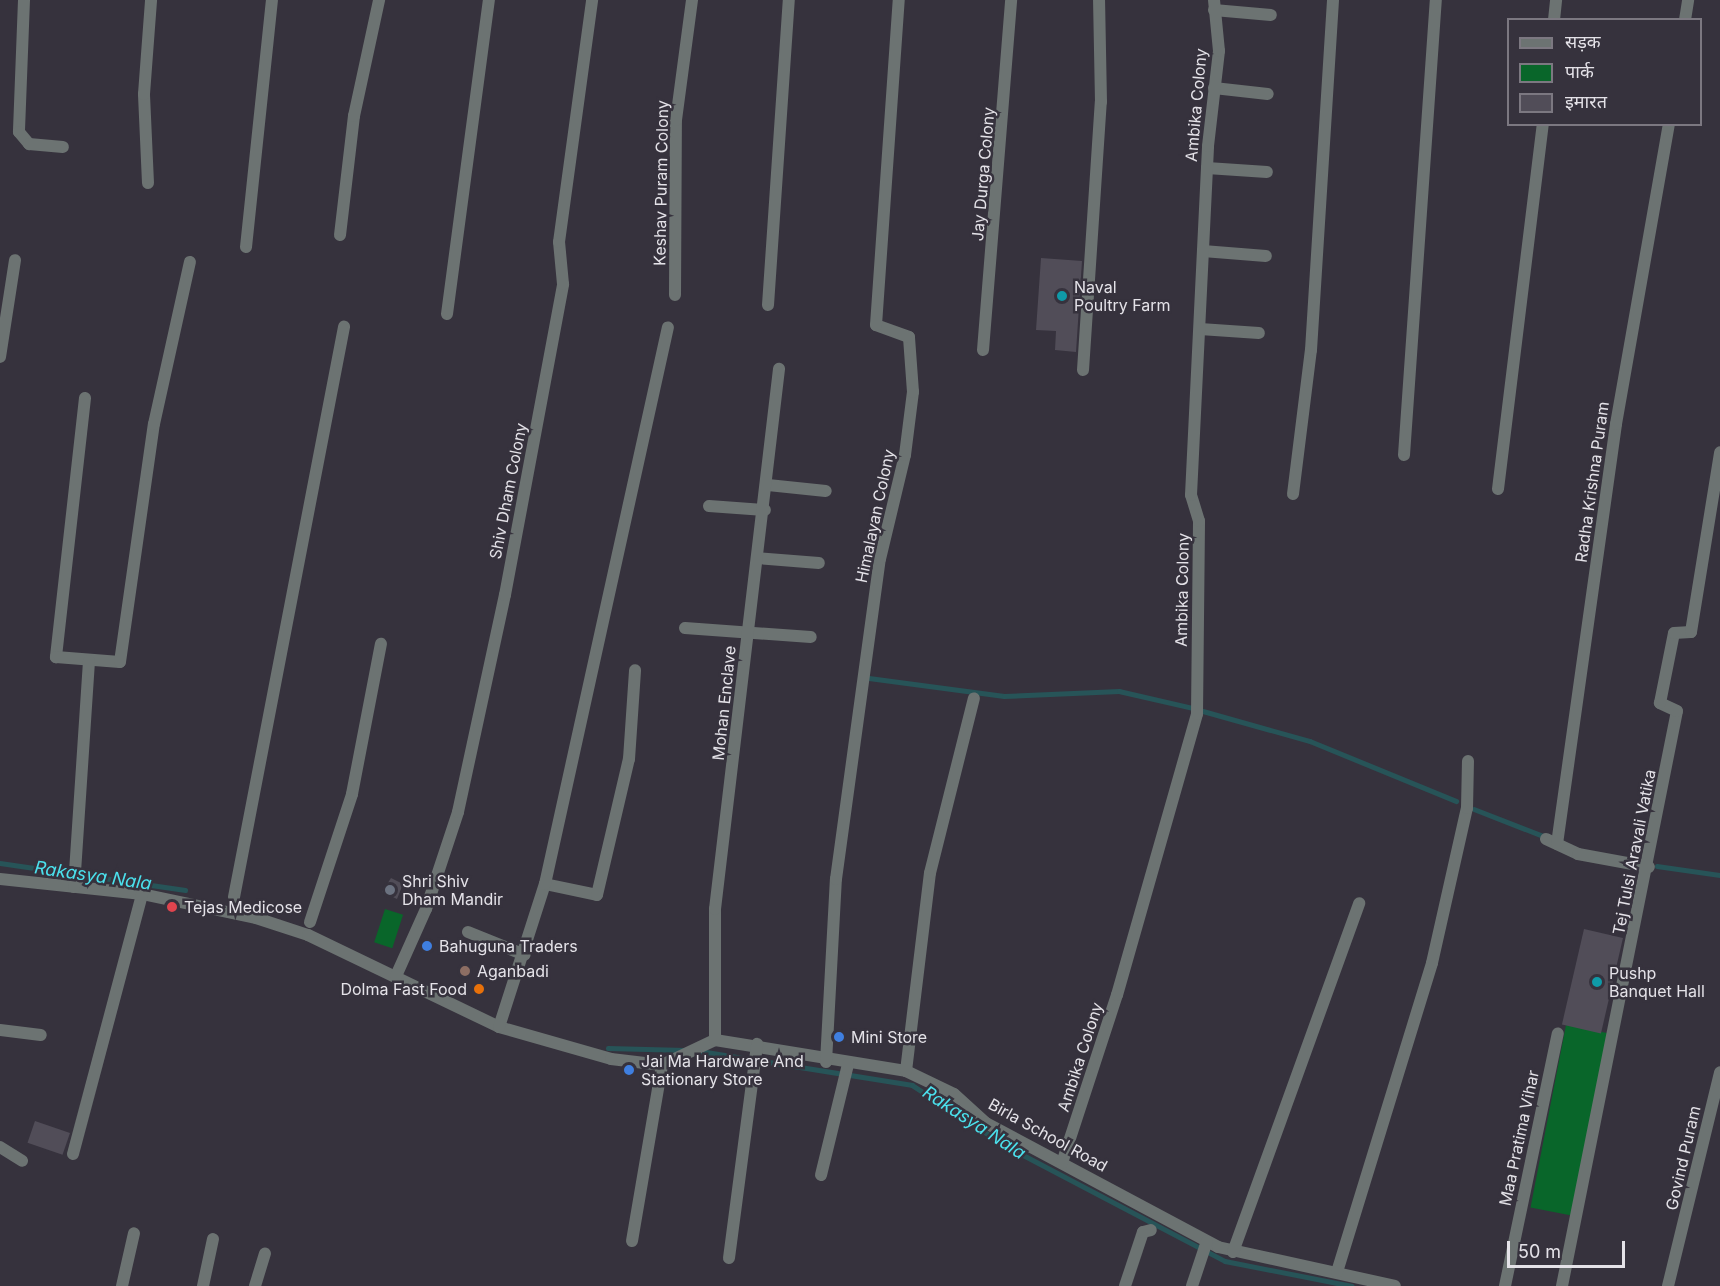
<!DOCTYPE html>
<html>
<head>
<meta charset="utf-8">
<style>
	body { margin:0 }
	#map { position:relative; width:1720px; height:1286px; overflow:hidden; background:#36323d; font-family:Inter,"Noto Sans Devanagari",sans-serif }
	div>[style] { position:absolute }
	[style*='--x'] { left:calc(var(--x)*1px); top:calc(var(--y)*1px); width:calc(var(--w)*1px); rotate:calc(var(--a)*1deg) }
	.green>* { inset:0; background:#09662a; transform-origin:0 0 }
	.stream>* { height:4.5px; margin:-2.25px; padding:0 2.25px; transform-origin:2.25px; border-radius:2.25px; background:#275458 }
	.building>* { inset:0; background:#514d58; transform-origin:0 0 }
	.pedestrian>* { height:12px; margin:-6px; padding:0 6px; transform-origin:6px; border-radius:6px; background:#6c7372 }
	.minor>* { height:12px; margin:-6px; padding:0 6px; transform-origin:6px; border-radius:6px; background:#6c7372 }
	.dots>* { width:16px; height:16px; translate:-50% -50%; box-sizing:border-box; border:3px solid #36323d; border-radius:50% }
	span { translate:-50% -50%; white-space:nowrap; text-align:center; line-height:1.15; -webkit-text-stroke:5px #36323d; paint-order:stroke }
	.street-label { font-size:16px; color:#e4e2e8 }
	.poi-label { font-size:16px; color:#e4e2e8 }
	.left { translate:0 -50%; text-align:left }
	.right { translate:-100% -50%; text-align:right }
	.water-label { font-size:18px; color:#4be1ed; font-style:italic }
	.legend { position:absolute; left:1507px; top:18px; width:195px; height:108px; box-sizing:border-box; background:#36323d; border:2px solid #7c7881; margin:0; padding:8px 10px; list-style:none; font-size:18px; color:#e4e2e8 }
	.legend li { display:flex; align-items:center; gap:12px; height:30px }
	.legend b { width:30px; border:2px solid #7c7881 }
	.scale { position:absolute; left:1507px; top:1241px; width:118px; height:27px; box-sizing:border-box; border:3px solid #e4e2e8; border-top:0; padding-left:8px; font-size:18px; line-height:21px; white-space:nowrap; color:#e4e2e8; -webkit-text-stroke:4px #36323d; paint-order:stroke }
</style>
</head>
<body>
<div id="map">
	<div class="green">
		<div style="left:385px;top:909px;width:19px;height:35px;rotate:18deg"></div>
		<div style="left:1566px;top:1025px;width:43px;height:186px;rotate:11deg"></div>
	</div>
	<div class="stream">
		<div style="--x:869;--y:678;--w:136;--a:7.6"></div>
		<div style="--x:1004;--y:696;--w:115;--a:-2.5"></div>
		<div style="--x:1119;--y:691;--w:76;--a:12.9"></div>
		<div style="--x:1203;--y:711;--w:111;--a:15.7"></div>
		<div style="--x:1310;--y:741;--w:158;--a:22.3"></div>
		<div style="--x:1474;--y:809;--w:77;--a:21.3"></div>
		<div style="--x:0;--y:863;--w:187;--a:8.3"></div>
		<div style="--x:1657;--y:866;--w:64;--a:8.1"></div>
		<div style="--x:608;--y:1048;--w:77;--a:1.5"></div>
		<div style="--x:700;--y:1051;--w:215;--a:9.1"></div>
		<div style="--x:912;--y:1085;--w:114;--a:32.9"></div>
		<div style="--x:1008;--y:1147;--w:245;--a:27.7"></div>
		<div style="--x:1225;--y:1261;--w:129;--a:11.1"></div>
	</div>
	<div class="building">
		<div style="clip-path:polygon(1041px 258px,1082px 261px,1076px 352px,1055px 350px,1056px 331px,1036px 330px)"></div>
		<div style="clip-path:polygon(391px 878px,403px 884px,397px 899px,382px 892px)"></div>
		<div style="left:1584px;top:929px;width:40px;height:98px;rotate:13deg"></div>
		<div style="left:35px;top:1121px;width:37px;height:23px;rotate:19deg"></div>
	</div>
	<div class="pedestrian">
		<div style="--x:1546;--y:839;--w:35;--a:25"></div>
		<div style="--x:1578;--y:854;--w:72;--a:10.4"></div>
		<div style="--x:1125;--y:1286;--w:57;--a:-71.6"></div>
		<div style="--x:1143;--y:1232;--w:8;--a:-14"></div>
	</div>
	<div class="minor">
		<div style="--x:24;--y:0;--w:132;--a:92.2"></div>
		<div style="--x:19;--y:132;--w:16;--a:50"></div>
		<div style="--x:29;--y:144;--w:34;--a:5"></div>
		<div style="--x:1214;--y:10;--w:57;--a:5"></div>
		<div style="--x:1554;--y:20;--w:20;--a:-84"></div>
		<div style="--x:1685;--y:20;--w:20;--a:-81"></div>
		<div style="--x:1214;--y:88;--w:54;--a:6.3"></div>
		<div style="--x:1207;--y:168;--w:60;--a:3.8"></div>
		<div style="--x:148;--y:183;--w:89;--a:-92.6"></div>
		<div style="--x:144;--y:94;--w:94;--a:-85.7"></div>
		<div style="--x:340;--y:235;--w:120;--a:-83.3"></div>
		<div style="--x:354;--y:116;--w:119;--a:-77.8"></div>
		<div style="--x:246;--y:247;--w:248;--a:-84"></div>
		<div style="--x:1203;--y:251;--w:63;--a:4.5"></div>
		<div style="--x:675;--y:295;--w:175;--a:-89.7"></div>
		<div style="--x:676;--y:120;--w:121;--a:-82.4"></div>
		<div style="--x:768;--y:305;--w:306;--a:-86.1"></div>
		<div style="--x:447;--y:314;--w:317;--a:-82.4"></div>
		<div style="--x:1200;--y:329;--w:59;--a:3.9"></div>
		<div style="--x:983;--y:350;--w:351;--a:-85.4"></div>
		<div style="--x:0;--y:357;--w:98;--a:-81.2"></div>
		<div style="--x:1083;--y:370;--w:269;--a:-86.2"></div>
		<div style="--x:1101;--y:102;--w:102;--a:-91.1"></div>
		<div style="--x:85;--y:398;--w:261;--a:96.4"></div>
		<div style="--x:56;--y:657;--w:64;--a:4.5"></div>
		<div style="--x:120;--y:662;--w:240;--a:-81.9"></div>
		<div style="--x:154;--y:424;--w:166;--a:-77.5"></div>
		<div style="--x:1404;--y:455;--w:456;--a:-86"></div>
		<div style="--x:768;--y:485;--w:58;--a:5.9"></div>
		<div style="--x:1498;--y:489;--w:368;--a:-83"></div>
		<div style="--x:1293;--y:494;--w:145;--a:-82.9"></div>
		<div style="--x:1311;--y:350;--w:351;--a:-86.4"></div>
		<div style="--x:709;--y:506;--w:56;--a:4.1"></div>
		<div style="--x:757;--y:558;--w:62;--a:4.6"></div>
		<div style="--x:685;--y:628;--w:126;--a:4.1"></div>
		<div style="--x:1557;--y:844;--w:424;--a:-82"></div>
		<div style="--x:1616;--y:424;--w:305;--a:-80"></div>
		<div style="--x:0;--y:879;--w:143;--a:6"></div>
		<div style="--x:142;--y:894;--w:116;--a:11.9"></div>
		<div style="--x:256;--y:918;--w:55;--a:18.1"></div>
		<div style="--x:308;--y:935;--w:212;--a:25.7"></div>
		<div style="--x:499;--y:1027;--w:116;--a:15.9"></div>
		<div style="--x:611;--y:1059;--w:51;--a:6.7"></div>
		<div style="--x:662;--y:1065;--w:59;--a:-25.3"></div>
		<div style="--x:715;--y:1040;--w:193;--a:9.2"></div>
		<div style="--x:906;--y:1071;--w:53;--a:25.6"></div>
		<div style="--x:954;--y:1094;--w:43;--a:42.2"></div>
		<div style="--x:986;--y:1123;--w:263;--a:28.1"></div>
		<div style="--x:1218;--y:1247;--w:181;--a:12.4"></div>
		<div style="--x:545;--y:884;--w:53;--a:11.9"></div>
		<div style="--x:597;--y:895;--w:140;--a:-76.8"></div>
		<div style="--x:629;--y:759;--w:89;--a:-86.1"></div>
		<div style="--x:74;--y:887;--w:226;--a:-86.2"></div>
		<div style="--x:234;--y:897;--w:581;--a:-79.08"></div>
		<div style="--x:310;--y:922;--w:135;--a:-71.8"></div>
		<div style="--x:352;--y:794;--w:153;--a:-79.1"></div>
		<div style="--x:468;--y:932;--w:61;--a:22"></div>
		<div style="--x:396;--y:976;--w:73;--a:-65.9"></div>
		<div style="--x:426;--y:909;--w:102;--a:-71.7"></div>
		<div style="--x:458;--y:812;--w:222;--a:-77.8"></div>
		<div style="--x:505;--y:595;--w:316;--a:-79.4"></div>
		<div style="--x:563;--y:284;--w:42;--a:-95.4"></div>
		<div style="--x:559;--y:242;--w:244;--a:-82.2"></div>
		<div style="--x:499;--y:1027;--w:150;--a:-72.2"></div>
		<div style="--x:545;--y:884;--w:570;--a:-77.55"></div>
		<div style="--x:0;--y:1030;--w:41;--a:7"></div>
		<div style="--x:715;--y:1040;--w:131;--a:-90"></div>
		<div style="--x:715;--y:909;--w:544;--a:-83.24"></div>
		<div style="--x:826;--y:1062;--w:183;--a:-86.9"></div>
		<div style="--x:836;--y:879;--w:323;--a:-82.2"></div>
		<div style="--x:880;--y:559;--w:107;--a:-76.5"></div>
		<div style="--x:905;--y:455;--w:64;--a:-82.8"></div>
		<div style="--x:913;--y:392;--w:55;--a:-94.2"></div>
		<div style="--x:909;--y:337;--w:35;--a:-160"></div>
		<div style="--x:876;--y:325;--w:326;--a:-86"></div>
		<div style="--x:906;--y:1071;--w:199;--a:-83.1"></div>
		<div style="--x:930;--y:873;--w:180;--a:-75.9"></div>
		<div style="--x:0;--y:1147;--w:26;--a:32"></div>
		<div style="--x:73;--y:1154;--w:269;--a:-75.1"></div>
		<div style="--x:1062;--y:1163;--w:177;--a:-71.9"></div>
		<div style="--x:1117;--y:995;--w:292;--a:-74.1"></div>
		<div style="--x:1197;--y:714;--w:193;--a:-89.4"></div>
		<div style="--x:1199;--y:521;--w:27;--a:-107"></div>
		<div style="--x:1191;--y:495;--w:349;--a:-87.2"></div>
		<div style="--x:1208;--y:146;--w:96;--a:-83.4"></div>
		<div style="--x:1219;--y:51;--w:51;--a:-95.6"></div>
		<div style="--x:821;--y:1175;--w:114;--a:-76.3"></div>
		<div style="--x:632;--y:1241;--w:179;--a:-80.3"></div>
		<div style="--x:1233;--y:1252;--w:371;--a:-70.1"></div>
		<div style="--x:729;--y:1258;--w:216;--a:-82.5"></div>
		<div style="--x:1337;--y:1272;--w:323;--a:-72.9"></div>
		<div style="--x:1432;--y:963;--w:159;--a:-77.3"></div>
		<div style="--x:1467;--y:808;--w:47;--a:-88.8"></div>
		<div style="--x:122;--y:1286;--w:54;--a:-77.2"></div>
		<div style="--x:203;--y:1286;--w:48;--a:-78"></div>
		<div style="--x:255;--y:1286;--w:34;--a:-73"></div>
		<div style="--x:1192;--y:1286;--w:47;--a:-71.6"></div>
		<div style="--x:1505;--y:1286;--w:258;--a:-78.2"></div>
		<div style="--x:1562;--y:1286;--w:586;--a:-78.69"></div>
		<div style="--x:1677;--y:711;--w:19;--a:-155"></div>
		<div style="--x:1660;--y:703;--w:71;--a:-78.7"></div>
		<div style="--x:1674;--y:633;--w:17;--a:-3"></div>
		<div style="--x:1691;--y:632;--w:182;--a:-80.8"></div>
		<div style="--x:1668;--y:1286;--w:220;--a:-76.3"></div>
	</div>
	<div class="dots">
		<div style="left:1062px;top:296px;background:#0f9aa8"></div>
		<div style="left:390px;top:890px;background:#6b7280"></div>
		<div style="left:172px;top:907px;background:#e0444e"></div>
		<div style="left:427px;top:946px;background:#3f7fe0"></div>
		<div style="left:465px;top:971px;background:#8d6e63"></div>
		<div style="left:1597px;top:982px;background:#0f9aa8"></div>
		<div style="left:479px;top:989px;background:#e8710a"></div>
		<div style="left:839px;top:1037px;background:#3f7fe0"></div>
		<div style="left:629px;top:1070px;background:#3f7fe0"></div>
	</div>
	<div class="street-label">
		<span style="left:1196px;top:105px;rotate:-85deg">Ambika Colony</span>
		<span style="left:983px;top:174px;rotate:-85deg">Jay Durga Colony</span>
		<span style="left:661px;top:183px;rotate:-89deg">Keshav Puram Colony</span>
		<span style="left:1592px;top:482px;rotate:-82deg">Radha Krishna Puram</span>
		<span style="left:508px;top:491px;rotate:-79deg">Shiv Dham Colony</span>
		<span style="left:875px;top:516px;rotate:-78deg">Himalayan Colony</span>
		<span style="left:1182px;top:590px;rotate:-89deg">Ambika Colony</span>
		<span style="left:724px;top:703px;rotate:-84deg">Mohan Enclave</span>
		<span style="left:1634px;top:852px;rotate:-79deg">Tej Tulsi Aravali Vatika</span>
		<span style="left:1080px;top:1057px;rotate:-72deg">Ambika Colony</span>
		<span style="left:1048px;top:1135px;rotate:29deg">Birla School Road</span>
		<span style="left:1519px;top:1138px;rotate:-78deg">Maa Pratima Vihar</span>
		<span style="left:1683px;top:1158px;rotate:-77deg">Govind Puram</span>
	</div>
	<div class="poi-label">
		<span class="left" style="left:1074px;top:296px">Naval<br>Poultry Farm</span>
		<span class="left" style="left:402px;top:890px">Shri Shiv<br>Dham Mandir</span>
		<span class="left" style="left:184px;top:907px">Tejas Medicose</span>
		<span class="left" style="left:439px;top:946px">Bahuguna Traders</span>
		<span class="left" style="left:477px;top:971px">Aganbadi</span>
		<span class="left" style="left:1609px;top:982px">Pushp<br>Banquet Hall</span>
		<span class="right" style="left:467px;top:989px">Dolma Fast Food</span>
		<span class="left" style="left:851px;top:1037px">Mini Store</span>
		<span class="left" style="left:641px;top:1070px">Jai Ma Hardware And<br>Stationary Store</span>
	</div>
	<div class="water-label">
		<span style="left:93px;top:876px;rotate:8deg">Rakasya Nala</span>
		<span style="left:974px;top:1123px;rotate:33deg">Rakasya Nala</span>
	</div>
	<ul class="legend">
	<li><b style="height:8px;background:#6c7372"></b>सड़क</li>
	<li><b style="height:16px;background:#09662a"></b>पार्क</li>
	<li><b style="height:16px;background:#514d58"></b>इमारत</li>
	</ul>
	<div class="scale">50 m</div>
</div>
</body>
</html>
